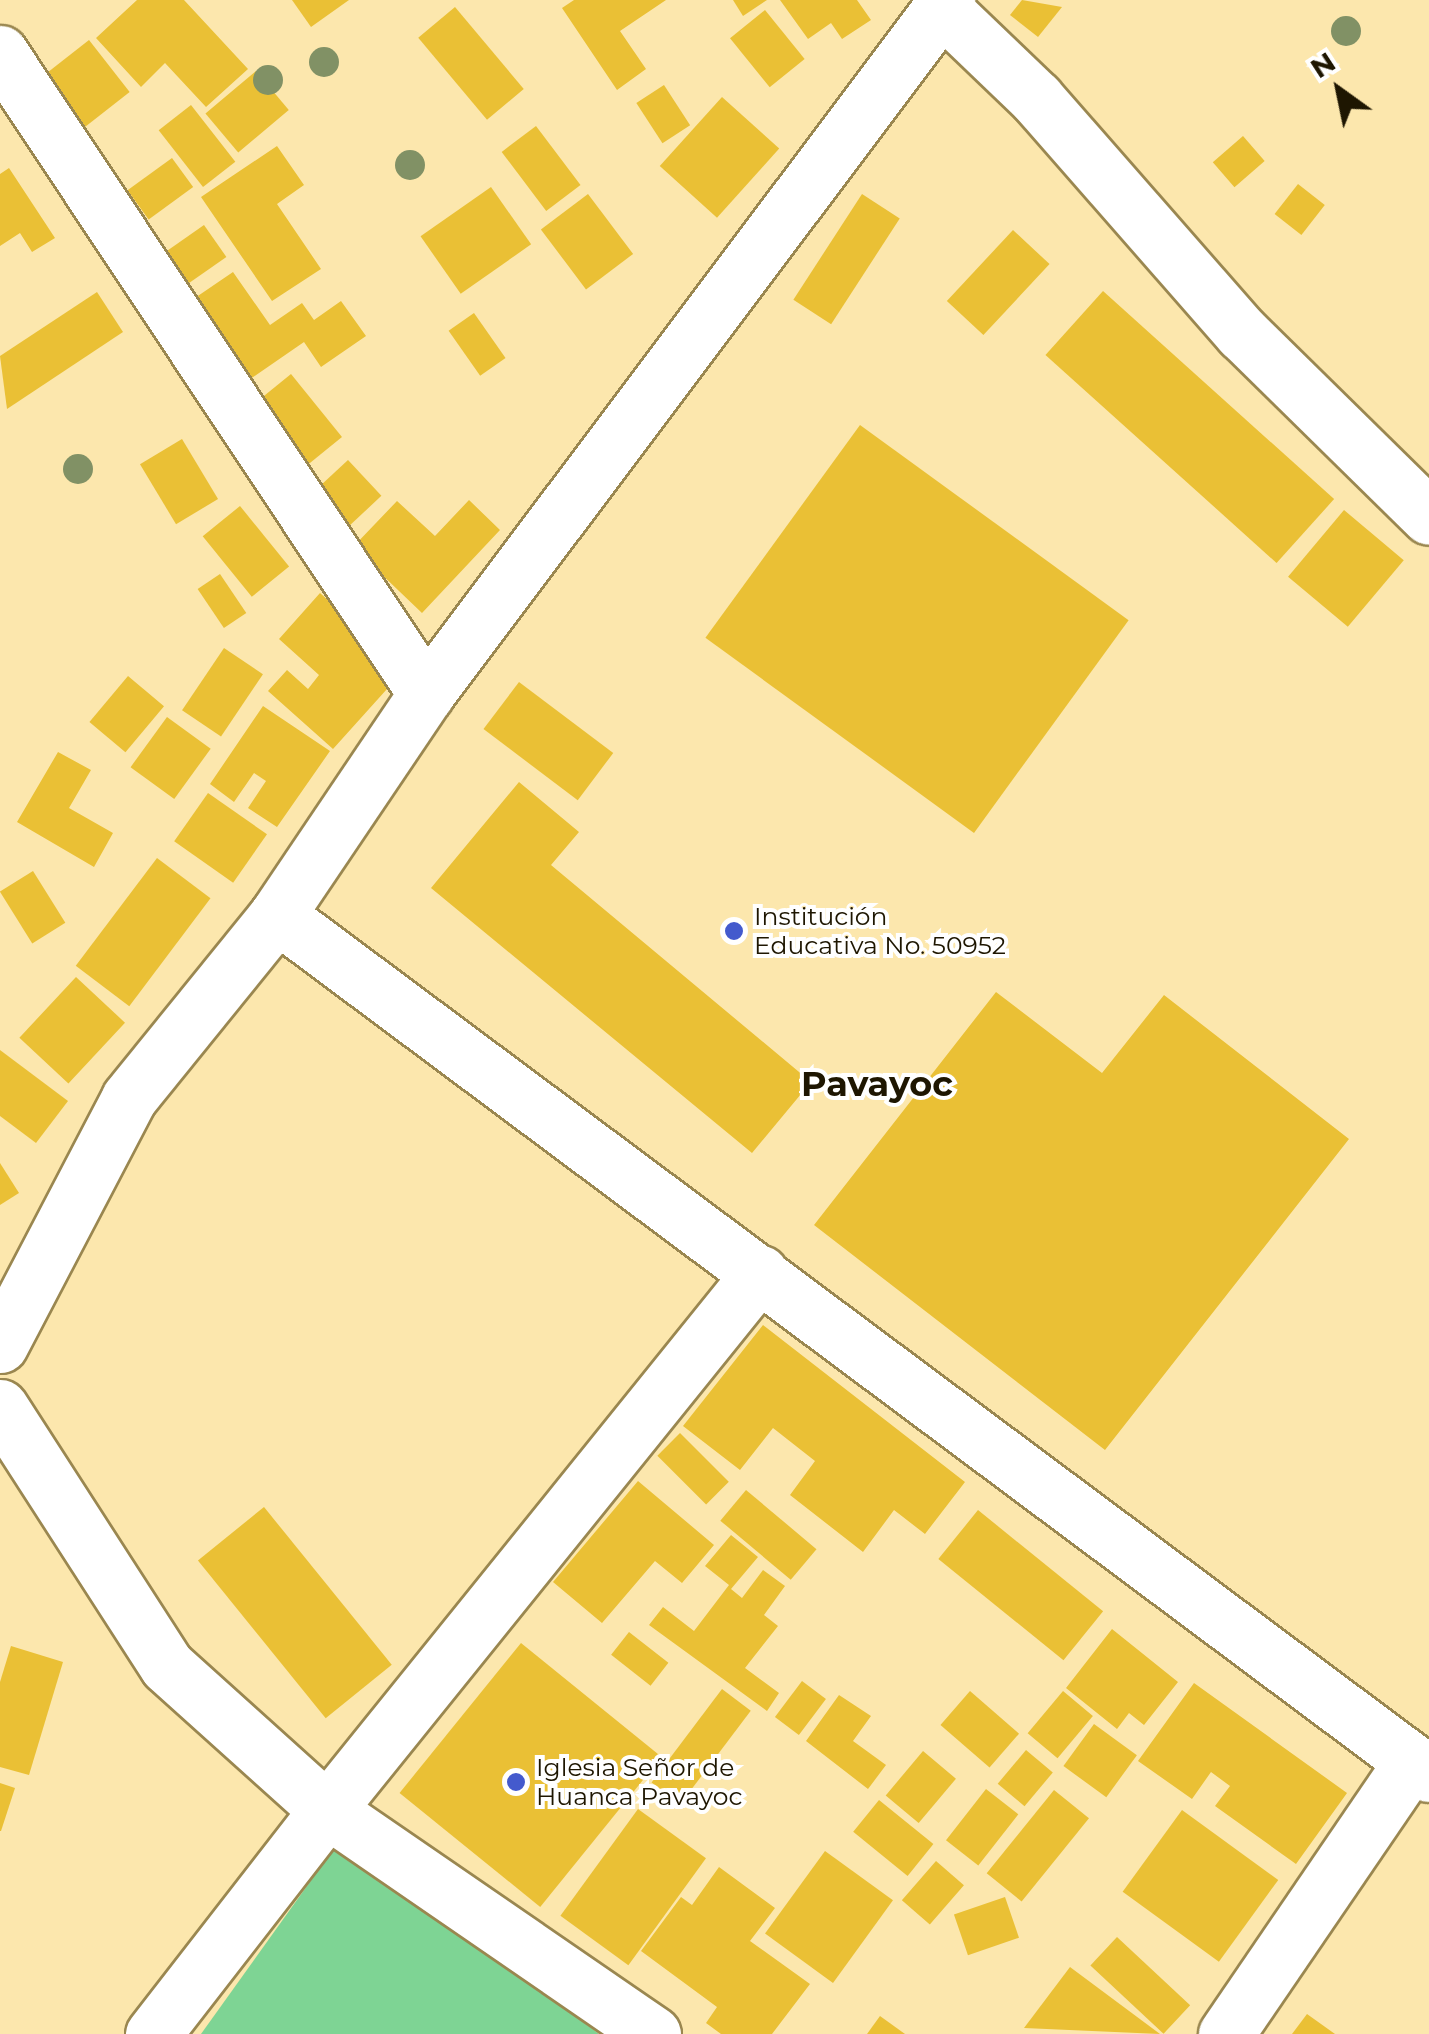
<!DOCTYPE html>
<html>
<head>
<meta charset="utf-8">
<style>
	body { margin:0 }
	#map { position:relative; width:1429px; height:2034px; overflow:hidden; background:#fce7ad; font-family:Montserrat,sans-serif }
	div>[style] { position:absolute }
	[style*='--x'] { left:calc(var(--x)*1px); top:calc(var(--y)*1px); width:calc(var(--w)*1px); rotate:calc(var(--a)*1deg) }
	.green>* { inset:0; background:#7ed494 }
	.building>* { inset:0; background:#eac035; transform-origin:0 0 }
	.roads { filter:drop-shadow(2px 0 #9a8750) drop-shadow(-2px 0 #9a8750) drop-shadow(0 2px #9a8750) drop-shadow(0 -2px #9a8750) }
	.street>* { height:55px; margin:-27.5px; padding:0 27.5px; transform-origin:27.5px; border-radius:27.5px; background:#fff }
	.primary>* { height:55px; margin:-27.5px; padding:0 27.5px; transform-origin:27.5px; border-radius:27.5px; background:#fff }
	.trees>* { width:30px; height:30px; margin:-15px; border-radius:50%; background:#819165 }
	.dots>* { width:28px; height:28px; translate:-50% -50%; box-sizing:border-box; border:5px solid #fff; border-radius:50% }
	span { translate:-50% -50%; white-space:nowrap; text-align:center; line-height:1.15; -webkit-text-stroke:8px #fff; paint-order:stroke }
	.poi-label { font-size:25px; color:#1e1601 }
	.left { translate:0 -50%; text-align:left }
	.district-label { font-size:35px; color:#1e1601; font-weight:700 }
	.north { position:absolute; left:1289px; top:40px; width:100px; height:100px; -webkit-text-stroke:8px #fff; paint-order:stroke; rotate:327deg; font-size:28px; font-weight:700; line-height:40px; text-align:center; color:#1e1601 }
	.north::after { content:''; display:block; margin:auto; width:35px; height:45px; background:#1e1601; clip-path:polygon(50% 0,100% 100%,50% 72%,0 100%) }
</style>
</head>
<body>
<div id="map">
	<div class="green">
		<div style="clip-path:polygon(342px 1837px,599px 2034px,201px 2034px)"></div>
	</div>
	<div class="building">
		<div style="clip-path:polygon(137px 0,184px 0,248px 69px,206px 107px,165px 63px,141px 87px,96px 38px)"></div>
		<div style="clip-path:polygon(292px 0,349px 0,311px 27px)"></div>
		<div style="clip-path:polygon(574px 0,666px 0,620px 31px,646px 69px,617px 90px,562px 8px)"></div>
		<div style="clip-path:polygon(733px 0,767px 0,743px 16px)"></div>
		<div style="clip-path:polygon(780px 0,857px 0,871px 20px,842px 39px,831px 23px,808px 39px)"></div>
		<div style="clip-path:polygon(1022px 0,1062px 7px,1038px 37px,1010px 15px)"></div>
		<div style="left:455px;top:7px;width:107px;height:48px;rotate:50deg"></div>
		<div style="left:765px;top:10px;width:63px;height:45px;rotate:51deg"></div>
		<div style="left:89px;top:40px;width:66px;height:64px;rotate:52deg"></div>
		<div style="left:256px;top:71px;width:51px;height:66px;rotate:50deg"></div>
		<div style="left:664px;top:85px;width:48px;height:33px;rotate:57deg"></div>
		<div style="left:722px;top:97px;width:77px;height:93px;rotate:42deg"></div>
		<div style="left:191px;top:105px;width:72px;height:41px;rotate:52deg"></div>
		<div style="left:536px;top:126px;width:74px;height:43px;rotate:53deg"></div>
		<div style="left:1243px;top:136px;width:33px;height:40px;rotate:49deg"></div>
		<div style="clip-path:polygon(277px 146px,304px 185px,277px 204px,321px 269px,272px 301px,201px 197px)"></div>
		<div style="left:172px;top:158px;width:36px;height:55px;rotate:54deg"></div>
		<div style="clip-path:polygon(9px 168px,55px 238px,32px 252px,20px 233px,0 246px,0 174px)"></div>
		<div style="left:1298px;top:184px;width:34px;height:38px;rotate:38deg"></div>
		<div style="left:491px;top:187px;width:70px;height:86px;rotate:55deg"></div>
		<div style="left:588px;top:194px;width:75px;height:59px;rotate:53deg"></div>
		<div style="left:862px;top:194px;width:45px;height:126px;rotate:33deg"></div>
		<div style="left:204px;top:225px;width:39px;height:56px;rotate:55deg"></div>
		<div style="left:1013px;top:230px;width:50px;height:97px;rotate:43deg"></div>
		<div style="clip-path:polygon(233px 272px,270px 325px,302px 303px,314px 320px,341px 301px,366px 336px,321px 367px,304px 342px,246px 382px,189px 302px)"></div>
		<div style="left:1103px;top:291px;width:311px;height:86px;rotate:42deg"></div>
		<div style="clip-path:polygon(97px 292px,123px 332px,7px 409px,0 356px)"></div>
		<div style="left:474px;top:313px;width:55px;height:31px;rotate:55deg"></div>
		<div style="left:291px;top:374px;width:81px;height:44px;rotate:51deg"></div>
		<div style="left:860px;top:425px;width:332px;height:263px;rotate:36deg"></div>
		<div style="left:182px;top:439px;width:70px;height:49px;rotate:59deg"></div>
		<div style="left:348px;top:460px;width:49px;height:46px;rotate:47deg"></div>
		<div style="clip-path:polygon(469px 500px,500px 530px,422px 613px,353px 547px,397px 501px,435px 536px)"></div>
		<div style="left:240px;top:506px;width:78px;height:48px;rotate:51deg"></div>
		<div style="left:1344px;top:510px;width:78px;height:87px;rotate:40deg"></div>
		<div style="left:220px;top:574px;width:47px;height:27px;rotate:56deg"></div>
		<div style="clip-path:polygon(320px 593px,405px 669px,333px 749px,268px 691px,287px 670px,308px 689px,319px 675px,279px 639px)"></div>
		<div style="left:224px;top:648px;width:47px;height:75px;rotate:34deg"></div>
		<div style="left:128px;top:676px;width:47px;height:60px;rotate:40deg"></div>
		<div style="left:519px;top:682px;width:118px;height:59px;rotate:37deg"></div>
		<div style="clip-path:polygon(263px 706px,330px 751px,277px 827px,248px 808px,266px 781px,254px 773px,234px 802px,210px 784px)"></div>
		<div style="left:167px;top:717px;width:54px;height:62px;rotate:36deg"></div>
		<div style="clip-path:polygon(58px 752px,91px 770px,69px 808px,113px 833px,94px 867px,17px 822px)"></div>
		<div style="clip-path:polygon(519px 782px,579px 832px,551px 865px,811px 1082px,752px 1153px,431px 888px)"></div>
		<div style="left:208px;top:793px;width:72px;height:59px;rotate:35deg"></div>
		<div style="left:157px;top:858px;width:67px;height:135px;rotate:37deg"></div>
		<div style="left:33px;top:871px;width:61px;height:39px;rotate:58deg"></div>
		<div style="left:76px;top:977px;width:67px;height:83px;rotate:43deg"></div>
		<div style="clip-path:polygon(996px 992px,1102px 1073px,1164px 995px,1349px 1139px,1105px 1450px,814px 1225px)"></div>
		<div style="clip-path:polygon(0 1050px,68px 1101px,36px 1143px,0 1116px)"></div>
		<div style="clip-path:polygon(0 1163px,19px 1193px,0 1205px)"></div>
		<div style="clip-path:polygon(763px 1325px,965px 1482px,925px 1534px,894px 1510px,863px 1552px,790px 1495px,815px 1461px,773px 1428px,740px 1470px,683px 1426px)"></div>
		<div style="left:680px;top:1433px;width:69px;height:32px;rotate:45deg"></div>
		<div style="clip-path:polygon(638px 1481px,714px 1545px,682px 1583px,655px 1561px,602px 1623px,553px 1582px)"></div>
		<div style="left:746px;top:1490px;width:92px;height:40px;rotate:40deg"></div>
		<div style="left:264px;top:1507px;width:203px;height:85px;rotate:51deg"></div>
		<div style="left:978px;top:1510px;width:161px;height:63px;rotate:39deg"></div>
		<div style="clip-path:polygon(731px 1535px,758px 1557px,731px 1589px,742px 1598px,763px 1570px,785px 1586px,764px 1615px,778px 1626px,745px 1668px,779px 1693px,767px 1711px,649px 1625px,663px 1607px,694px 1631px,729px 1585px,705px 1566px)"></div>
		<div style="clip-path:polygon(1112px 1629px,1178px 1682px,1144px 1725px,1129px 1713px,1117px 1729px,1066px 1688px)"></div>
		<div style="left:629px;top:1632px;width:50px;height:29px;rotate:38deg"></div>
		<div style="left:521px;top:1643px;width:181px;height:193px;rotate:39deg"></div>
		<div style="clip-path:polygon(11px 1646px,63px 1662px,29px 1775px,0 1767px,0 1682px)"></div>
		<div style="left:802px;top:1681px;width:30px;height:45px;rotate:37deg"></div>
		<div style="clip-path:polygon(1194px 1683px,1347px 1793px,1296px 1864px,1215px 1806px,1230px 1786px,1211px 1772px,1192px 1799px,1138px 1761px)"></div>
		<div style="left:722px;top:1689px;width:36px;height:117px;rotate:37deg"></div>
		<div style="left:970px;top:1691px;width:65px;height:45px;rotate:41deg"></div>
		<div style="left:1063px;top:1691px;width:39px;height:55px;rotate:40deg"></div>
		<div style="clip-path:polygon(839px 1695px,871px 1716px,853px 1741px,886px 1765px,868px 1789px,806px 1741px)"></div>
		<div style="left:1094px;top:1724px;width:53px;height:52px;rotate:36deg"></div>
		<div style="left:1026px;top:1750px;width:35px;height:44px;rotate:40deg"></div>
		<div style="left:923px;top:1751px;width:43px;height:58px;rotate:40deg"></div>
		<div style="clip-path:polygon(0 1783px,15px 1788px,1px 1831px,0 1831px)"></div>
		<div style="left:986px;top:1789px;width:41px;height:65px;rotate:38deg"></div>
		<div style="left:1054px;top:1790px;width:45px;height:107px;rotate:39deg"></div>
		<div style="left:879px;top:1800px;width:70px;height:41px;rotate:39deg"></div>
		<div style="left:638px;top:1809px;width:84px;height:132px;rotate:36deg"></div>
		<div style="left:1182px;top:1810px;width:119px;height:101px;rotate:36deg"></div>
		<div style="left:825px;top:1851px;width:84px;height:102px;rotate:36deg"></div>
		<div style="left:936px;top:1861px;width:37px;height:52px;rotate:41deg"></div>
		<div style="clip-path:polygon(719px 1867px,775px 1908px,750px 1941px,810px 1984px,772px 2034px,721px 2034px,706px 2023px,717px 2007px,641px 1951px,681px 1897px,692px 1905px)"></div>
		<div style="left:1005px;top:1897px;width:43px;height:54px;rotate:71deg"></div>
		<div style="left:1117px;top:1937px;width:100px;height:39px;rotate:43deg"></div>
		<div style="clip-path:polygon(1070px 1967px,1160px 2034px,1024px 2028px)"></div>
		<div style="clip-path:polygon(1307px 2014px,1335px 2034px,1292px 2034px)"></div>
		<div style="clip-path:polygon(880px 2016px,905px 2034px,867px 2034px)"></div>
	</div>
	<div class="roads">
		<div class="street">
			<div style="--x:941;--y:7;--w:132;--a:43.8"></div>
			<div style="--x:1036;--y:98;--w:313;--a:48.8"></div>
			<div style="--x:1242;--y:333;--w:262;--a:44.5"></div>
			<div style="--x:0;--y:53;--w:770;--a:56.39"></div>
			<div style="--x:277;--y:915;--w:267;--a:-56"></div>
			<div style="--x:426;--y:694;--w:868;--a:-53.1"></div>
			<div style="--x:0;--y:1407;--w:308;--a:57.2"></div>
			<div style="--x:167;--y:1666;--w:215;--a:42"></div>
			<div style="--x:327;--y:1810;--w:284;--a:127.8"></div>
			<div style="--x:653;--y:2034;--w:396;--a:-145.5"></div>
			<div style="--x:327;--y:1810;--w:690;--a:-51.12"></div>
			<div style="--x:1226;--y:2034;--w:330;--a:-55.7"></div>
		</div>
		<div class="primary">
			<div style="--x:0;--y:1345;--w:279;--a:-62.4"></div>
			<div style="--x:129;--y:1098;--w:235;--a:-51"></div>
			<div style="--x:277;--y:915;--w:1437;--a:36.71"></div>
		</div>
	</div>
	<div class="trees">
		<div style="left:1346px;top:31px"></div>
		<div style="left:324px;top:62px"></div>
		<div style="left:268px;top:80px"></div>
		<div style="left:410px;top:165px"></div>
		<div style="left:78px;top:469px"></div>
	</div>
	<div class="dots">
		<div style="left:734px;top:931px;background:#445acd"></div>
		<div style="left:516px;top:1782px;background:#445acd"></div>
	</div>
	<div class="poi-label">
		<span class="left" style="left:754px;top:931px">Institución<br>Educativa No. 50952</span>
		<span class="left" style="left:536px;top:1782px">Iglesia Señor de<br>Huanca Pavayoc</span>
	</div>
	<div class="district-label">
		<span style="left:877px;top:1084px">Pavayoc</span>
	</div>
	<div class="north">N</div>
</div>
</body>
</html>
